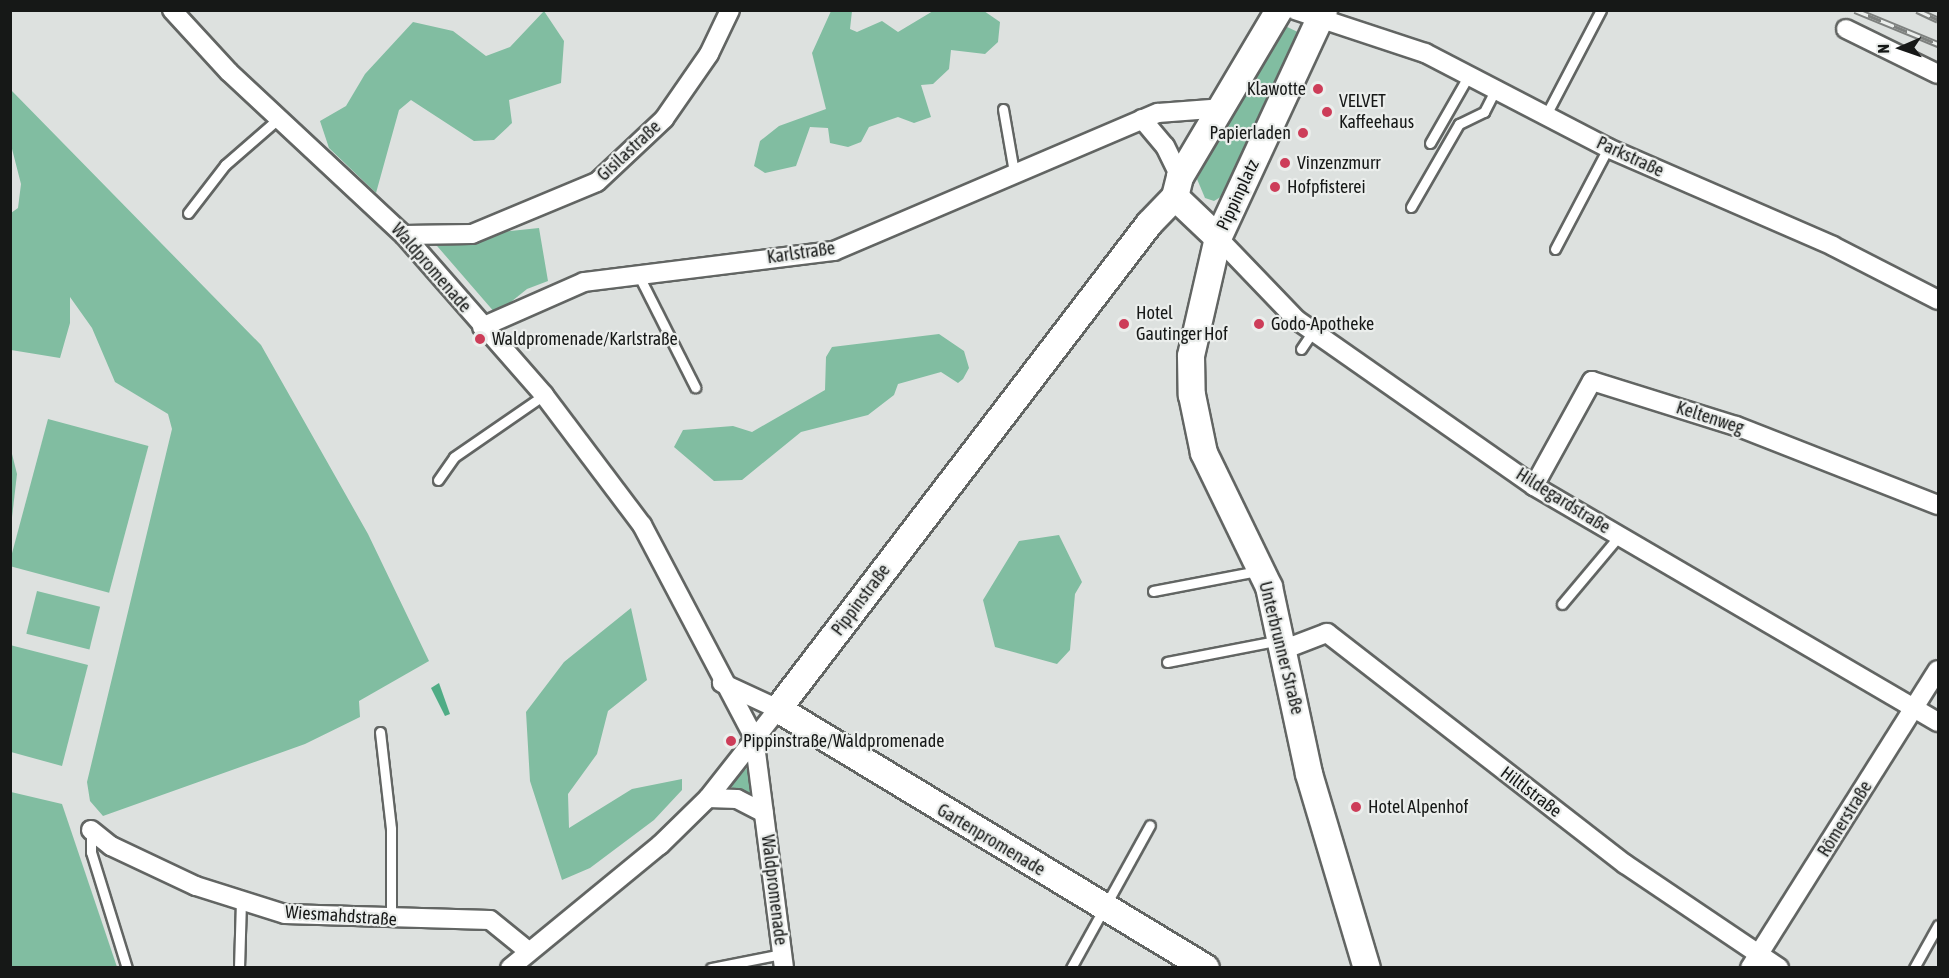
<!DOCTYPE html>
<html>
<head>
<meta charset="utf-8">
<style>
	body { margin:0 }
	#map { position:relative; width:1949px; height:978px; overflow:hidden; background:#dde1df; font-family:"Asap Condensed",sans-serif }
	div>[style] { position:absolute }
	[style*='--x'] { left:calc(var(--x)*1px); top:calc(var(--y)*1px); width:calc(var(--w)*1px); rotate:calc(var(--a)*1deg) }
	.green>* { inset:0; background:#81bda1; transform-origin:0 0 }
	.water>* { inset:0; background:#4fac85 }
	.roads { filter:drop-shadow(2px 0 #626563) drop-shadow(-2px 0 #626563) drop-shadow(0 2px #626563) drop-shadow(0 -2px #626563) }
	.lane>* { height:9px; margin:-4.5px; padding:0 4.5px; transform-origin:4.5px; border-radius:4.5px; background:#fff }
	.street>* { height:18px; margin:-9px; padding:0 9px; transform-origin:9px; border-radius:9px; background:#fff }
	.secondary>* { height:26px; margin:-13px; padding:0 13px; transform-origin:13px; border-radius:13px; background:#fff }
	.rail>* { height:7px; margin-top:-3.5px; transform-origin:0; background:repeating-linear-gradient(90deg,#ebeeec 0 14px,#7e817f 0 28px); box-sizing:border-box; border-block:2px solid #7e817f }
	.dots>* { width:16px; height:16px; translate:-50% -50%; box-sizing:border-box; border:3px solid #ebeeec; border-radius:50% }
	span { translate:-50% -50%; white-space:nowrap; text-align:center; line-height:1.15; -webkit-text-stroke:4.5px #ebeeec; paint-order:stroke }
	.poi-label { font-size:18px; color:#161817 }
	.right { translate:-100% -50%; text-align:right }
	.left { translate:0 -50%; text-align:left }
	.street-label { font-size:18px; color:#161817 }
	.frame { position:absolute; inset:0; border:12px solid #161817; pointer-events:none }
	.north { position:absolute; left:1871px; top:18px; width:60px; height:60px; -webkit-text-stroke:4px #ebeeec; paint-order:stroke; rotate:268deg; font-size:16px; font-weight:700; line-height:24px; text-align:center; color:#161817 }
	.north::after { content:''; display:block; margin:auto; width:21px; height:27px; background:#161817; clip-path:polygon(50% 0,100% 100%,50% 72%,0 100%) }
</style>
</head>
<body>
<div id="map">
	<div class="green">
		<div style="clip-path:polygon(544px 11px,564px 41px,561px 83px,509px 100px,512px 123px,494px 140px,474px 141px,411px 100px,399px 110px,376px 193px,329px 148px,320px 121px,346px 106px,365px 74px,413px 22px,453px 31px,486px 56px,510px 47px)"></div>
		<div style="clip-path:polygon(831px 11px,852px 11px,850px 29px,857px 32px,882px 21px,898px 32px,933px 11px,984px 11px,1000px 22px,998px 42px,985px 54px,951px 50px,949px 69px,933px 84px,921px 85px,931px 117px,914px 123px,898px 117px,869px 127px,861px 142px,848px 147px,830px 143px,828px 128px,810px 127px,796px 166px,765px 173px,754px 166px,760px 141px,779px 126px,826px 109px,812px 53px)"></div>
		<div style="clip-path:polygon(1281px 24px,1304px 35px,1229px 192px,1214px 201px,1205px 198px,1197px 179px)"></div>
		<div style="clip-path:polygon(11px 90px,261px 345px,368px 534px,429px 661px,359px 701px,360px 717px,305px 744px,103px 816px,90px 801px,87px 782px,172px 429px,168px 414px,115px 382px,92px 328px,70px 297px,70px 323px,60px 358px,11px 350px,11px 213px,18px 208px,21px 184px,11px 145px)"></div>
		<div style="clip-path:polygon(539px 228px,548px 281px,527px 289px,496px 314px,431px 239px)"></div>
		<div style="clip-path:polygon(939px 334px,964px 351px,969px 368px,963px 379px,958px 383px,941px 372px,898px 384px,894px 395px,868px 415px,801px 432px,742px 480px,714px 481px,674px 447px,683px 430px,733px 426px,752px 432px,825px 390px,826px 357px,832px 347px)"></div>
		<div style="left:48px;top:419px;width:104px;height:152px;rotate:15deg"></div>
		<div style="clip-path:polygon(11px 450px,17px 474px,11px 526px,10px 526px)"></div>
		<div style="clip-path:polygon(1059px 535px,1082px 582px,1075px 594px,1070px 650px,1057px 664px,995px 647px,983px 600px,1019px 541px)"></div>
		<div style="left:37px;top:591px;width:65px;height:44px;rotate:14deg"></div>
		<div style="clip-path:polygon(631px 608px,647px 680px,608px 711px,597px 754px,568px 794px,569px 828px,632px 789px,682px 779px,682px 790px,654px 820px,590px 868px,562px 880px,530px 781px,526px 712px,564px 662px)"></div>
		<div style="clip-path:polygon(10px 645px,88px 665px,62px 766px,11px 752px)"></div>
		<div style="clip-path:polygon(750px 765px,754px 796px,752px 798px,729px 786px)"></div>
		<div style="clip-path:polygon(11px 792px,62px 804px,117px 967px,11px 967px)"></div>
	</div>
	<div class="water">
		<div style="clip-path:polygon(439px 683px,450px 714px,445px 716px,431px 688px)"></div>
	</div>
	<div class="roads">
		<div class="lane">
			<div style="--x:1003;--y:109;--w:64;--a:80.1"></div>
			<div style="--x:1546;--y:115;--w:119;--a:-62.4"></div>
			<div style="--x:1430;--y:143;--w:78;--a:-60.2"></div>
			<div style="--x:1411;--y:207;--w:96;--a:-60"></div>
			<div style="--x:1459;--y:124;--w:28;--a:-26"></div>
			<div style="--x:1484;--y:112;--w:27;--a:-63"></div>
			<div style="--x:188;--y:213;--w:61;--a:-52.4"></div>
			<div style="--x:225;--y:165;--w:72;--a:-41"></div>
			<div style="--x:1555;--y:249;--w:114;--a:-62.3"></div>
			<div style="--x:638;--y:274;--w:127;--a:63.2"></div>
			<div style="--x:1301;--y:349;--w:22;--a:-56"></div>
			<div style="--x:438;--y:480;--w:28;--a:-55"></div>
			<div style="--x:454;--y:457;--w:109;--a:-34.6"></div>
			<div style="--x:1153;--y:591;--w:107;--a:-10.8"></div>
			<div style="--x:1562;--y:604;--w:89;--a:-50"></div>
			<div style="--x:1167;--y:662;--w:115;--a:-11"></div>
			<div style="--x:380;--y:732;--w:98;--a:83.5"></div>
			<div style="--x:391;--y:829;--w:89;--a:90"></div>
			<div style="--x:91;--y:830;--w:22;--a:90"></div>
			<div style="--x:91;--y:852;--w:121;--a:72.8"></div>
			<div style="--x:239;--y:968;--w:68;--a:-88.3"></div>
			<div style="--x:711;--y:968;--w:72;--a:-11.2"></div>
			<div style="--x:1071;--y:968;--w:163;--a:-61.1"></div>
			<div style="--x:1914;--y:968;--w:49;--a:-60.8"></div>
		</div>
		<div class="street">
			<div style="--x:172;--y:10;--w:84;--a:47.4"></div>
			<div style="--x:229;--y:72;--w:239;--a:43"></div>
			<div style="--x:404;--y:235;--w:213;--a:48.8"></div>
			<div style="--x:544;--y:395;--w:163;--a:53"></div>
			<div style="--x:642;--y:525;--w:240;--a:62.2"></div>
			<div style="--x:754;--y:737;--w:233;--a:82.6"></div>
			<div style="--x:1295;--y:10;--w:137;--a:18.3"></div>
			<div style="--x:1425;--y:53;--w:206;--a:27.4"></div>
			<div style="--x:1608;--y:148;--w:245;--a:23.5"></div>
			<div style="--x:1833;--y:246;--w:118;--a:27.2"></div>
			<div style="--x:1846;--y:29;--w:102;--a:26.1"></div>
			<div style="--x:1142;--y:119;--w:35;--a:50"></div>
			<div style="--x:1165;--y:146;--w:34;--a:64"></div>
			<div style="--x:404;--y:235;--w:68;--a:-0.8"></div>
			<div style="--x:472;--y:234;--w:135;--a:-22.6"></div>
			<div style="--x:597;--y:182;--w:92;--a:-43.2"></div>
			<div style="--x:664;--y:119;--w:79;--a:-55.3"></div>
			<div style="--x:709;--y:54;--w:49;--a:-64.5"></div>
			<div style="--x:1218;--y:238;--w:114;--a:46.1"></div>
			<div style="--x:1297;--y:320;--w:289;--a:35"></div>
			<div style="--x:1534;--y:486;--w:468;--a:30.3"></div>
			<div style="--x:482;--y:327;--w:111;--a:-23.8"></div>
			<div style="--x:584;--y:282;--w:252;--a:-7.1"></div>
			<div style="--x:834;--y:251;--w:352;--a:-23.1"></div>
			<div style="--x:1158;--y:113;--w:66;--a:-4.3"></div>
			<div style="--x:1534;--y:486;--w:120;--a:-61.1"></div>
			<div style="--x:1592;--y:381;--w:151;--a:17.4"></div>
			<div style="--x:1736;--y:426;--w:217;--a:21.4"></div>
			<div style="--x:1285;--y:649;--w:45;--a:-20.9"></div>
			<div style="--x:1327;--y:633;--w:377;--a:37.8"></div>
			<div style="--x:1625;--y:864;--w:186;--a:34"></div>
			<div style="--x:708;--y:798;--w:29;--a:2"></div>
			<div style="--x:737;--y:799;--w:30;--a:27"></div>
			<div style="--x:91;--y:830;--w:26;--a:39"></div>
			<div style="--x:111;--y:846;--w:94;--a:25.2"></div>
			<div style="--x:196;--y:886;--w:93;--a:17.5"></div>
			<div style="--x:285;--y:914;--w:205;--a:1.7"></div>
			<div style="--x:490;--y:920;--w:48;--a:39"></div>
			<div style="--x:510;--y:968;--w:194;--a:-39.4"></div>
			<div style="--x:660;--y:845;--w:67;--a:-44.4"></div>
			<div style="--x:708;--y:798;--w:113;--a:-51.8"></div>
			<div style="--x:778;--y:709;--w:62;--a:-155.1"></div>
			<div style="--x:1750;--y:968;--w:352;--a:-57.8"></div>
		</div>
		<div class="secondary">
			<div style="--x:1324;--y:10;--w:251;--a:114.9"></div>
			<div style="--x:1218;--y:238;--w:121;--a:102.9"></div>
			<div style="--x:1191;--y:356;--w:39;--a:89"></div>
			<div style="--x:1192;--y:395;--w:59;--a:78.3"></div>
			<div style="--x:1204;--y:453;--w:149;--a:64.1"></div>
			<div style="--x:1269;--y:587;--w:191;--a:77.9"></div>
			<div style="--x:1309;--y:774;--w:202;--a:73.4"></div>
			<div style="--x:1175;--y:197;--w:37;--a:134"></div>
			<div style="--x:1149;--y:224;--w:611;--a:127.41"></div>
			<div style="--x:778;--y:709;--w:500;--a:31.18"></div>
			<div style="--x:1175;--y:197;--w:21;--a:-76"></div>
			<div style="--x:1180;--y:177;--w:194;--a:-59.3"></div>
			<div style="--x:1175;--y:197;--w:59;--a:43.6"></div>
		</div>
	</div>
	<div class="rail">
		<div style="--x:1855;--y:10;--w:90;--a:22.3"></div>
		<div style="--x:1917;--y:10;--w:23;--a:25"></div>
	</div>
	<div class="dots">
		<div style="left:1318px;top:89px;background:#cd3d59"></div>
		<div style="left:1327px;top:112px;background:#cd3d59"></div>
		<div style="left:1303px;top:133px;background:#cd3d59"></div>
		<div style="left:1285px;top:163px;background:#cd3d59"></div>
		<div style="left:1275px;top:187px;background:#cd3d59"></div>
		<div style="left:1124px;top:324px;background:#cd3d59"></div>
		<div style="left:1259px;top:324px;background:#cd3d59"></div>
		<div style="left:480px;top:339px;background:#cd3d59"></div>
		<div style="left:731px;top:741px;background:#cd3d59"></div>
		<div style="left:1356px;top:807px;background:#cd3d59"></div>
	</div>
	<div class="poi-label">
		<span class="right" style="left:1306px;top:89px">Klawotte</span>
		<span class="left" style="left:1339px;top:112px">VELVET<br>Kaffeehaus</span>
		<span class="right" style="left:1291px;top:133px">Papierladen</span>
		<span class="left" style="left:1297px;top:163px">Vinzenzmurr</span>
		<span class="left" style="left:1287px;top:187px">Hofpfisterei</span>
		<span class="left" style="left:1136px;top:324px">Hotel<br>Gautinger Hof</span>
		<span class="left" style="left:1271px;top:324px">Godo-Apotheke</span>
		<span class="left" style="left:492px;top:339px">Waldpromenade/Karlstraße</span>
		<span class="left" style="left:743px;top:741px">Pippinstraße/Waldpromenade</span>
		<span class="left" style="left:1368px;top:807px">Hotel Alpenhof</span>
	</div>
	<div class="street-label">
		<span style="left:629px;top:151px;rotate:-43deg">Gisilastraße</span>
		<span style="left:1630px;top:157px;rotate:25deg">Parkstraße</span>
		<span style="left:1238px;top:195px;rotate:-65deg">Pippinplatz</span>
		<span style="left:801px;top:253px;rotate:-8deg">Karlstraße</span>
		<span style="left:431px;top:268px;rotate:49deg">Waldpromenade</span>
		<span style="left:1710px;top:418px;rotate:18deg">Keltenweg</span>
		<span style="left:1563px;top:501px;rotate:32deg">Hildegardstraße</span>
		<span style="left:861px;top:600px;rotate:-53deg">Pippinstraße</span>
		<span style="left:1281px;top:648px;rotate:76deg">Unterbrunner Straße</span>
		<span style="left:1531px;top:792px;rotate:37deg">Hiltlstraße</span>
		<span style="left:1845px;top:819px;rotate:-58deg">Römerstraße</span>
		<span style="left:991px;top:840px;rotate:31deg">Gartenpromenade</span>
		<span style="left:774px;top:890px;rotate:83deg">Waldpromenade</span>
		<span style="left:341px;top:916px;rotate:4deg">Wiesmahdstraße</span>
	</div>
	<div class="frame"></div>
	<div class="north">N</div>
</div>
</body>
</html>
